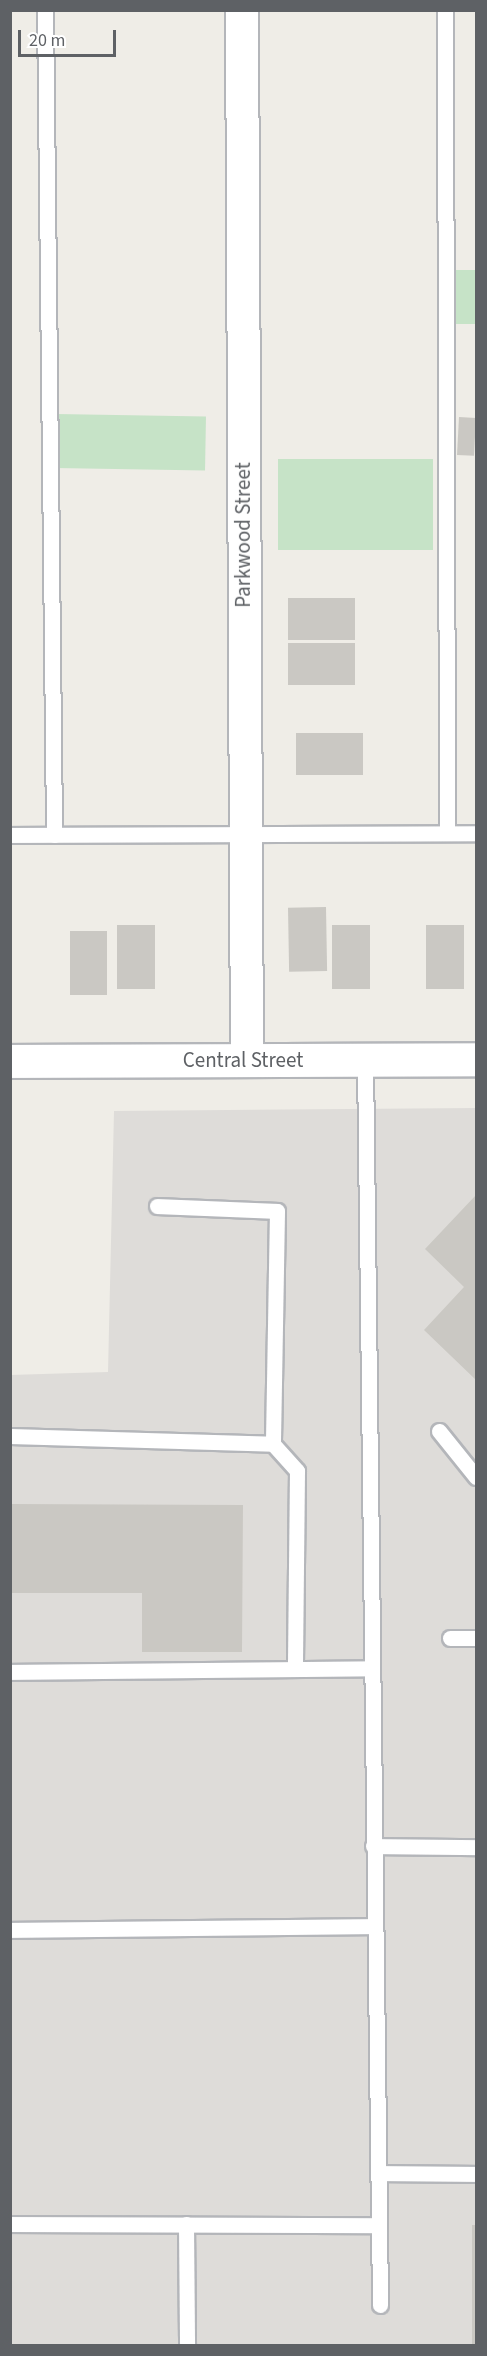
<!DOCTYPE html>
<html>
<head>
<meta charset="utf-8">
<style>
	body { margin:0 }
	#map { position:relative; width:487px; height:2356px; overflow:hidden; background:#efede7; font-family:"Source Sans 3",sans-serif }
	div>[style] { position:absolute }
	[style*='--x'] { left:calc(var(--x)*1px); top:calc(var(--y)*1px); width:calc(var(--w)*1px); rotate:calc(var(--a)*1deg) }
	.industrial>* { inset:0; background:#dedcd9 }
	.green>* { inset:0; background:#c6e3c7; transform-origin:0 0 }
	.building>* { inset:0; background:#cac8c3; transform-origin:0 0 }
	.roads { filter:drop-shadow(2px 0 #b4b6ba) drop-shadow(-2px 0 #b4b6ba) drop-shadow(0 2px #b4b6ba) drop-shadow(0 -2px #b4b6ba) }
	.lane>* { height:15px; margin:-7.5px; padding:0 7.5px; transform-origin:7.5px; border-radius:7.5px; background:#fff }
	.street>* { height:32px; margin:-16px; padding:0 16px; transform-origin:16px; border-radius:16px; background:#fff }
	.secondary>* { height:33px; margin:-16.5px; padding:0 16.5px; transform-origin:16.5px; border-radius:16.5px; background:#fff }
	span { translate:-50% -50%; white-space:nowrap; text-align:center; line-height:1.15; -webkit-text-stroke:6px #fff; paint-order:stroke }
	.street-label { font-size:21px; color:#5e6165 }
	.frame { position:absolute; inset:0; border:12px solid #5e6165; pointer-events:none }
	.scale { position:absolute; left:18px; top:30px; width:98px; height:27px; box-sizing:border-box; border:3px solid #5e6165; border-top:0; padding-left:8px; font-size:18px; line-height:21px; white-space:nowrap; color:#5e6165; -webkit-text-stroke:4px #fff; paint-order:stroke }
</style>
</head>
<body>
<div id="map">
	<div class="industrial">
		<div style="clip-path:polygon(476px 1108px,476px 2345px,11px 2345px,10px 1375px,108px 1372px,114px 1111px)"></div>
	</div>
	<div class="green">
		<div style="left:455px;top:270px;width:21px;height:54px"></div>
		<div style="left:56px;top:414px;width:150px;height:54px;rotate:1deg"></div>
		<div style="left:433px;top:459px;width:91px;height:155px;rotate:90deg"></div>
	</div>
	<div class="building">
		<div style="left:459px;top:417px;width:17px;height:38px;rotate:3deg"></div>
		<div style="left:355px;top:598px;width:42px;height:67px;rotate:90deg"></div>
		<div style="left:288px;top:643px;width:67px;height:42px"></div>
		<div style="left:296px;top:733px;width:67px;height:42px"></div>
		<div style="left:326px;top:907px;width:64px;height:38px;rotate:89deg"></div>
		<div style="left:155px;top:925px;width:64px;height:38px;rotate:90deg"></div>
		<div style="left:370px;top:925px;width:64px;height:38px;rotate:90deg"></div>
		<div style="left:464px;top:925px;width:64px;height:38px;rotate:90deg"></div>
		<div style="left:70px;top:931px;width:37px;height:64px"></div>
		<div style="clip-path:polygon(476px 1195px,476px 1380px,424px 1330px,464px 1287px,425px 1249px)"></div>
		<div style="clip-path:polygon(10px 1504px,243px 1505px,242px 1652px,142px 1652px,142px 1593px,10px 1593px)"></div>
		<div style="left:472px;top:2225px;width:4px;height:121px"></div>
	</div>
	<div class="roads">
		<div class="lane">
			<div style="--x:45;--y:10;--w:825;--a:89.37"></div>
			<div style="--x:445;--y:10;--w:823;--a:89.86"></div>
			<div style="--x:10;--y:835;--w:466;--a:-0.2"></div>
			<div style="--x:365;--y:1059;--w:1246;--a:89.31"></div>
			<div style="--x:157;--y:1206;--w:120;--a:2.4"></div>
			<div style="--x:277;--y:1211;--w:233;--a:91"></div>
			<div style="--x:439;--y:1431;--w:59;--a:51.2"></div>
			<div style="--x:10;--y:1436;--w:263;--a:1.7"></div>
			<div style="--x:273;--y:1444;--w:36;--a:48"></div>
			<div style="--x:297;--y:1471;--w:198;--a:90.6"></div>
			<div style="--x:450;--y:1638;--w:26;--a:0"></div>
			<div style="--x:10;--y:1672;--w:361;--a:-0.6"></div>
			<div style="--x:373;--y:1846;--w:103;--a:0.6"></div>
			<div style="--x:10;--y:1930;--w:365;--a:-0.6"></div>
			<div style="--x:379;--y:2173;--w:97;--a:0.6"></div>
			<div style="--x:10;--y:2224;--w:369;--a:0.2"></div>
			<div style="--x:186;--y:2224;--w:122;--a:89.5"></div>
		</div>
		<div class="street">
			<div style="--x:242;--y:10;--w:1050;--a:89.73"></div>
		</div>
		<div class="secondary">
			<div style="--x:10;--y:1061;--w:466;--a:-0.2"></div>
		</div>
	</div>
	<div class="street-label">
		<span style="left:243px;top:535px;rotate:-90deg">Parkwood Street</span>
		<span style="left:243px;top:1060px">Central Street</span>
	</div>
	<div class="frame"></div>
	<div class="scale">20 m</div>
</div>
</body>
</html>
